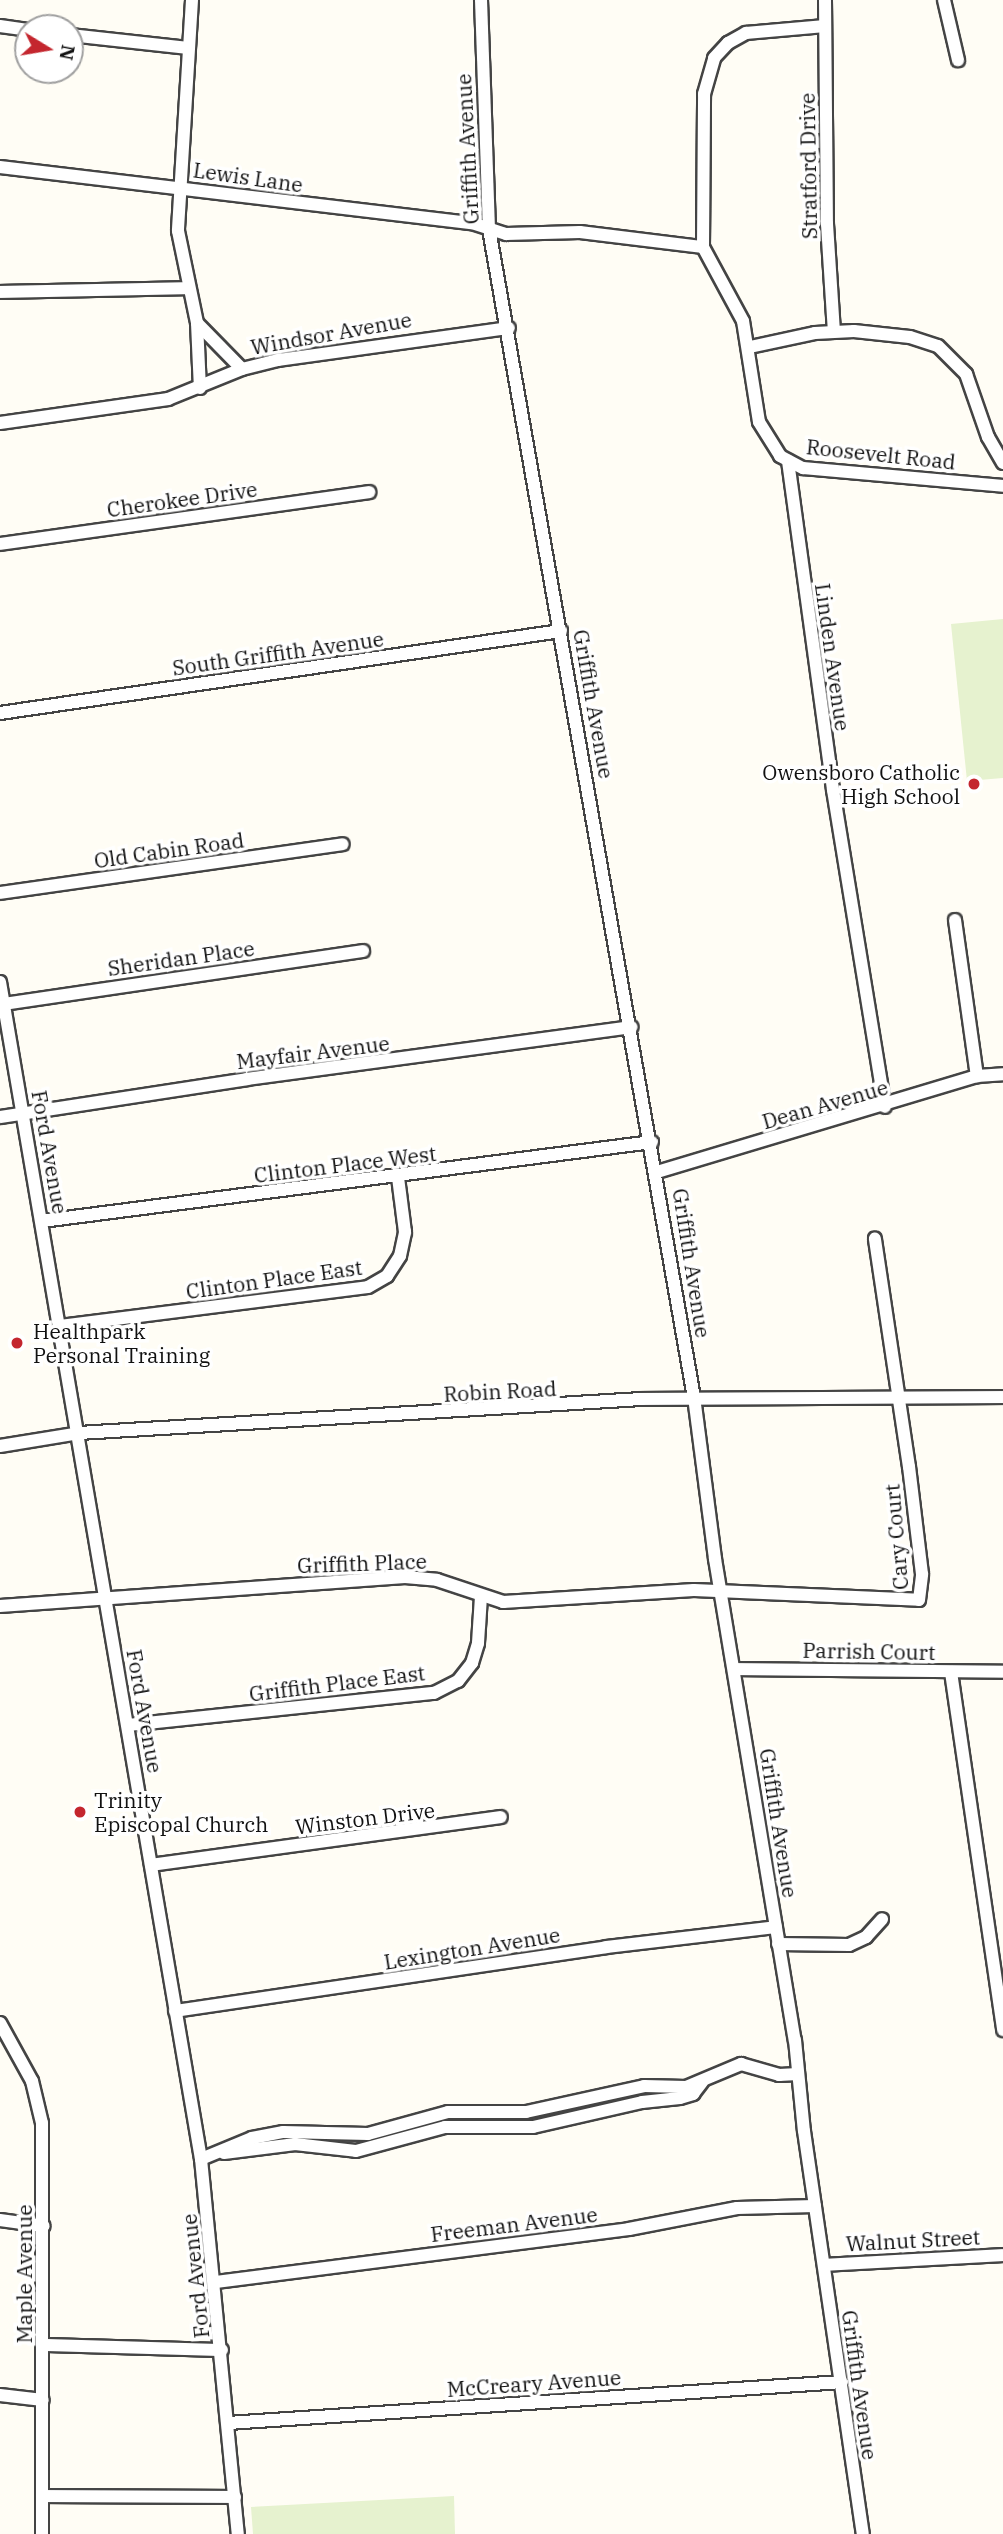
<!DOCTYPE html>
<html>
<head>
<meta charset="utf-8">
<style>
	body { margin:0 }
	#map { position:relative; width:1003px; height:2534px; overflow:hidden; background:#fffdf5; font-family:"IBM Plex Serif",serif }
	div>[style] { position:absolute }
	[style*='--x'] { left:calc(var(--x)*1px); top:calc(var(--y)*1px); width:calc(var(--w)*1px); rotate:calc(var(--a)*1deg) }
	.pitch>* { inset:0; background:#e6f2cf }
	.roads { filter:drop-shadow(2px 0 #444) drop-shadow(-2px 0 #444) drop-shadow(0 2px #444) drop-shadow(0 -2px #444) }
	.minor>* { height:12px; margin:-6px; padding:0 6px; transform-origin:6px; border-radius:6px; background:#fff }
	.dots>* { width:19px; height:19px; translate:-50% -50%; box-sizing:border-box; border:4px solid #fff; border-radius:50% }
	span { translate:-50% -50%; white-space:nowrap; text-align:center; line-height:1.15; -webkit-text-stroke:7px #fff; paint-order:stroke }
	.street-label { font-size:21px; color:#111 }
	.poi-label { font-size:21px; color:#111 }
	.right { translate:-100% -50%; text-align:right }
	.left { translate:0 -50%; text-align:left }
	.north { position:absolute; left:14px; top:14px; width:70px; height:70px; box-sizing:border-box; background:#fff; border:2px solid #a0a0a0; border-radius:50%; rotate:101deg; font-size:19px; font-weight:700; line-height:28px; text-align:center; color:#111 }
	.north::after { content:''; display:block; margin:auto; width:24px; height:32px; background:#c4262e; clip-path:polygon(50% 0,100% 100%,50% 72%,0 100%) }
</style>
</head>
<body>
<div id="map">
	<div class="pitch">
		<div style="clip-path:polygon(1003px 619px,1003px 778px,967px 781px,951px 624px)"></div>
		<div style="clip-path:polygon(454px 2496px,455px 2534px,253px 2534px,251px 2507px)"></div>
	</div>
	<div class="roads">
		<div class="minor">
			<div style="--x:192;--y:0;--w:231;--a:93.5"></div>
			<div style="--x:178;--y:231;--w:94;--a:78.3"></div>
			<div style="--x:197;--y:323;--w:64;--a:45.6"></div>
			<div style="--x:481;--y:0;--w:229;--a:88"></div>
			<div style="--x:489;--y:229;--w:1186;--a:80.05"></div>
			<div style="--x:694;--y:1397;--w:163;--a:82.6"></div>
			<div style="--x:715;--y:1559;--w:488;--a:80.6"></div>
			<div style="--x:795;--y:2040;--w:91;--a:84.4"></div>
			<div style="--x:804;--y:2131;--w:407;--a:81.7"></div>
			<div style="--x:825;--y:0;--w:224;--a:89.5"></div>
			<div style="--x:827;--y:224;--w:107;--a:86.3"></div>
			<div style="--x:944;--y:0;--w:62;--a:76.9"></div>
			<div style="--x:0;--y:26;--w:28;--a:8"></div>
			<div style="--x:70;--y:35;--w:119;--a:6.3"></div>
			<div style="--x:0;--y:167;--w:475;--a:6.8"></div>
			<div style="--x:472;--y:223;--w:36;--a:18"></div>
			<div style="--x:506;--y:234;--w:74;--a:-1.5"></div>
			<div style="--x:580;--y:232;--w:124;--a:7"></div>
			<div style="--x:703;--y:247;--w:84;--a:61.6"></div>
			<div style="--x:743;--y:321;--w:102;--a:81"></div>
			<div style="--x:759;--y:422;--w:40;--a:58"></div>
			<div style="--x:780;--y:456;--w:26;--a:28"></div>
			<div style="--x:803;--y:468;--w:201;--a:5.1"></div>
			<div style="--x:703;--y:247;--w:153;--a:-89.6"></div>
			<div style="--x:704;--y:94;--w:37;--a:-74"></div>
			<div style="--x:714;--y:58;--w:21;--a:-47"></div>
			<div style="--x:728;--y:43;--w:21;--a:-29"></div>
			<div style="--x:746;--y:33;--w:79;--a:-5.1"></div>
			<div style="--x:0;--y:292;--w:189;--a:-1.2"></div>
			<div style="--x:197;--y:323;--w:65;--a:87.4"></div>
			<div style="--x:750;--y:347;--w:66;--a:-12.2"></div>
			<div style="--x:815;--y:333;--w:39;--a:-3"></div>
			<div style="--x:854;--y:331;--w:56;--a:6.1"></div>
			<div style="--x:910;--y:337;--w:29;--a:18"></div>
			<div style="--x:938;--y:346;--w:40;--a:45"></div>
			<div style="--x:966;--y:374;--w:67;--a:70.8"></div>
			<div style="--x:988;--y:437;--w:30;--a:60"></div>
			<div style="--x:0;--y:423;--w:170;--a:-8.1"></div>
			<div style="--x:168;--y:399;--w:80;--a:-22.1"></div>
			<div style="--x:242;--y:369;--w:37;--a:-14"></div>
			<div style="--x:278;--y:360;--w:233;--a:-7.9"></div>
			<div style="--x:788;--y:461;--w:332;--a:82.2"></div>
			<div style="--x:833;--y:790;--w:321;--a:80.7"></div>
			<div style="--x:0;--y:544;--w:373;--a:-8"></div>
			<div style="--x:0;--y:713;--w:567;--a:-8.32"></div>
			<div style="--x:0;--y:893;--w:346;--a:-8.1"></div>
			<div style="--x:955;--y:920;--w:158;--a:82"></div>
			<div style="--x:0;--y:982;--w:1194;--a:80.31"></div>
			<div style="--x:201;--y:2159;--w:377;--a:84.4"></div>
			<div style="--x:4;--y:1004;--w:363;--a:-8.4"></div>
			<div style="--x:0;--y:1117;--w:250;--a:-8.7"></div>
			<div style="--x:247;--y:1079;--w:388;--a:-7.7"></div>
			<div style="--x:657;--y:1172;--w:334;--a:-16.7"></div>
			<div style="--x:977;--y:1076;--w:26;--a:-4"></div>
			<div style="--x:42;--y:1221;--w:615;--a:-7.38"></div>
			<div style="--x:60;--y:1326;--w:310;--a:-7.2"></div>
			<div style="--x:368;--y:1287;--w:22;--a:-30"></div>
			<div style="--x:387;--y:1276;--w:24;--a:-57"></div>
			<div style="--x:400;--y:1256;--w:25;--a:-78"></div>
			<div style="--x:405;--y:1232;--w:55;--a:-97.3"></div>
			<div style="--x:0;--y:1446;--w:80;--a:-9.3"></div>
			<div style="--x:79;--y:1433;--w:564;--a:-3.46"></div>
			<div style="--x:642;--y:1399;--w:361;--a:-0.3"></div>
			<div style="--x:0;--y:1606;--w:406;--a:-4.1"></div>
			<div style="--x:405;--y:1577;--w:32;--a:5"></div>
			<div style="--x:437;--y:1580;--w:70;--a:18.4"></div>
			<div style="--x:503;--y:1602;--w:191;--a:-3.6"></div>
			<div style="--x:694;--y:1590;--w:225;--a:2.5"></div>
			<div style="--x:919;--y:1600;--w:26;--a:-83"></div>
			<div style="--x:922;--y:1574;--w:108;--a:-96.9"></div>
			<div style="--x:909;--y:1467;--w:231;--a:-98.5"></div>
			<div style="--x:735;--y:1669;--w:268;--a:0.6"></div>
			<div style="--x:951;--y:1672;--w:362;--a:81.7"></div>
			<div style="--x:128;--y:1725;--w:308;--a:-6"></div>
			<div style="--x:434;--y:1693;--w:27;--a:-27"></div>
			<div style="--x:458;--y:1681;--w:23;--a:-52"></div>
			<div style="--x:472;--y:1663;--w:21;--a:-73"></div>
			<div style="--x:478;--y:1643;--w:46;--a:-86.3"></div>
			<div style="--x:151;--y:1865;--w:353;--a:-7.8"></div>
			<div style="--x:778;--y:1944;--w:71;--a:0.8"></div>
			<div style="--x:849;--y:1945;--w:19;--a:-25"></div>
			<div style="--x:866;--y:1937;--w:24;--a:-48"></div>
			<div style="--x:175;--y:2011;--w:436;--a:-8.4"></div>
			<div style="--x:606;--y:1947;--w:171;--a:-6.7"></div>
			<div style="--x:0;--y:2023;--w:66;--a:61.1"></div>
			<div style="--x:32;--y:2081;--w:43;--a:76.6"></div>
			<div style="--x:42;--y:2123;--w:411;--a:90"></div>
			<div style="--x:224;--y:2153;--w:72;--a:-7.2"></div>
			<div style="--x:295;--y:2144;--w:61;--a:6.5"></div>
			<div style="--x:356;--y:2151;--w:92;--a:-15.1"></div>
			<div style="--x:445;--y:2127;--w:88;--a:0"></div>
			<div style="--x:533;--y:2127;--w:112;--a:-12.9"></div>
			<div style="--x:642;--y:2102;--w:38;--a:-6"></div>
			<div style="--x:680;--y:2098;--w:14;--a:-17"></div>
			<div style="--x:693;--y:2094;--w:15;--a:-53"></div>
			<div style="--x:201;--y:2159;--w:55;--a:-22.4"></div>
			<div style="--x:252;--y:2138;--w:32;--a:-11"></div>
			<div style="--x:283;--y:2132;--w:85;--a:1.3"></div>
			<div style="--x:368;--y:2134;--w:83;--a:-15.4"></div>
			<div style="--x:448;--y:2112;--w:78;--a:0"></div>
			<div style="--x:526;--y:2112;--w:121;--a:-12.4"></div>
			<div style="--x:644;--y:2086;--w:42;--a:1.4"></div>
			<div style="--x:686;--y:2087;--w:60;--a:-22.7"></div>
			<div style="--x:741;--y:2064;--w:40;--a:16"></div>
			<div style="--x:779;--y:2075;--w:19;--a:-3"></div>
			<div style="--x:0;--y:2220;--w:44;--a:7.8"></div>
			<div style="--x:824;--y:2265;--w:179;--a:-3.2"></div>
			<div style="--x:216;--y:2282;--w:416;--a:-7.3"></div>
			<div style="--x:629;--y:2229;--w:110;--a:-11"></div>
			<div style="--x:737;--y:2208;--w:78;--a:-1.5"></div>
			<div style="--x:44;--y:2345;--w:178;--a:1.6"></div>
			<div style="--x:0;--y:2395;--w:43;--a:6.6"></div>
			<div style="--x:228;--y:2423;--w:615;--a:-3.82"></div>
			<div style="--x:43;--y:2496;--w:192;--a:0.3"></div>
		</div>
	</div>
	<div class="dots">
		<div style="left:974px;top:784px;background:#c4262e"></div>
		<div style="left:17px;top:1343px;background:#c4262e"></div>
		<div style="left:80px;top:1812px;background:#c4262e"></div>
	</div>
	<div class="street-label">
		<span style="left:467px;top:149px;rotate:-93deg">Griffith Avenue</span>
		<span style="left:808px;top:166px;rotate:-91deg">Stratford Drive</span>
		<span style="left:248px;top:177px;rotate:8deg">Lewis Lane</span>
		<span style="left:331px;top:333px;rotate:-10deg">Windsor Avenue</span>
		<span style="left:881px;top:454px;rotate:6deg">Roosevelt Road</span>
		<span style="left:182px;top:499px;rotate:-8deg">Cherokee Drive</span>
		<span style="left:278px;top:653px;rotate:-8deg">South Griffith Avenue</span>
		<span style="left:833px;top:657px;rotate:82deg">Linden Avenue</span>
		<span style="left:594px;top:704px;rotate:80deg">Griffith Avenue</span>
		<span style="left:169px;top:850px;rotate:-8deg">Old Cabin Road</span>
		<span style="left:181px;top:958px;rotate:-8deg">Sheridan Place</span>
		<span style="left:313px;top:1052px;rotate:-7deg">Mayfair Avenue</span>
		<span style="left:825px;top:1104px;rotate:-16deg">Dean Avenue</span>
		<span style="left:50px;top:1152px;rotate:80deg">Ford Avenue</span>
		<span style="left:345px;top:1164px;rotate:-7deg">Clinton Place West</span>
		<span style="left:692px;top:1263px;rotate:81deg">Griffith Avenue</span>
		<span style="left:274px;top:1279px;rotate:-8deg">Clinton Place East</span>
		<span style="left:500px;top:1391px;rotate:-3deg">Robin Road</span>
		<span style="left:896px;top:1537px;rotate:-95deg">Cary Court</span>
		<span style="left:362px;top:1563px;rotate:-2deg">Griffith Place</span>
		<span style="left:869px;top:1651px;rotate:1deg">Parrish Court</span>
		<span style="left:337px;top:1683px;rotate:-7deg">Griffith Place East</span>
		<span style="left:145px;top:1711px;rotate:80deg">Ford Avenue</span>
		<span style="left:365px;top:1818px;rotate:-7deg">Winston Drive</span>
		<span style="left:779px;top:1823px;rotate:81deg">Griffith Avenue</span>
		<span style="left:472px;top:1948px;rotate:-9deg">Lexington Avenue</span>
		<span style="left:514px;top:2224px;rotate:-7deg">Freeman Avenue</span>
		<span style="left:913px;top:2240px;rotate:-3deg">Walnut Street</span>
		<span style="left:24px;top:2274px;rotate:-90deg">Maple Avenue</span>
		<span style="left:195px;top:2276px;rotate:-96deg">Ford Avenue</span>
		<span style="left:534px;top:2383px;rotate:-4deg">McCreary Avenue</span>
		<span style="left:860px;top:2385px;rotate:82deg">Griffith Avenue</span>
	</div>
	<div class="poi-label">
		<span class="right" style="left:960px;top:784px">Owensboro Catholic<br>High School</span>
		<span class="left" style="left:33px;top:1343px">Healthpark<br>Personal Training</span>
		<span class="left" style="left:94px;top:1812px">Trinity<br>Episcopal Church</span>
	</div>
	<div class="north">N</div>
</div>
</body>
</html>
